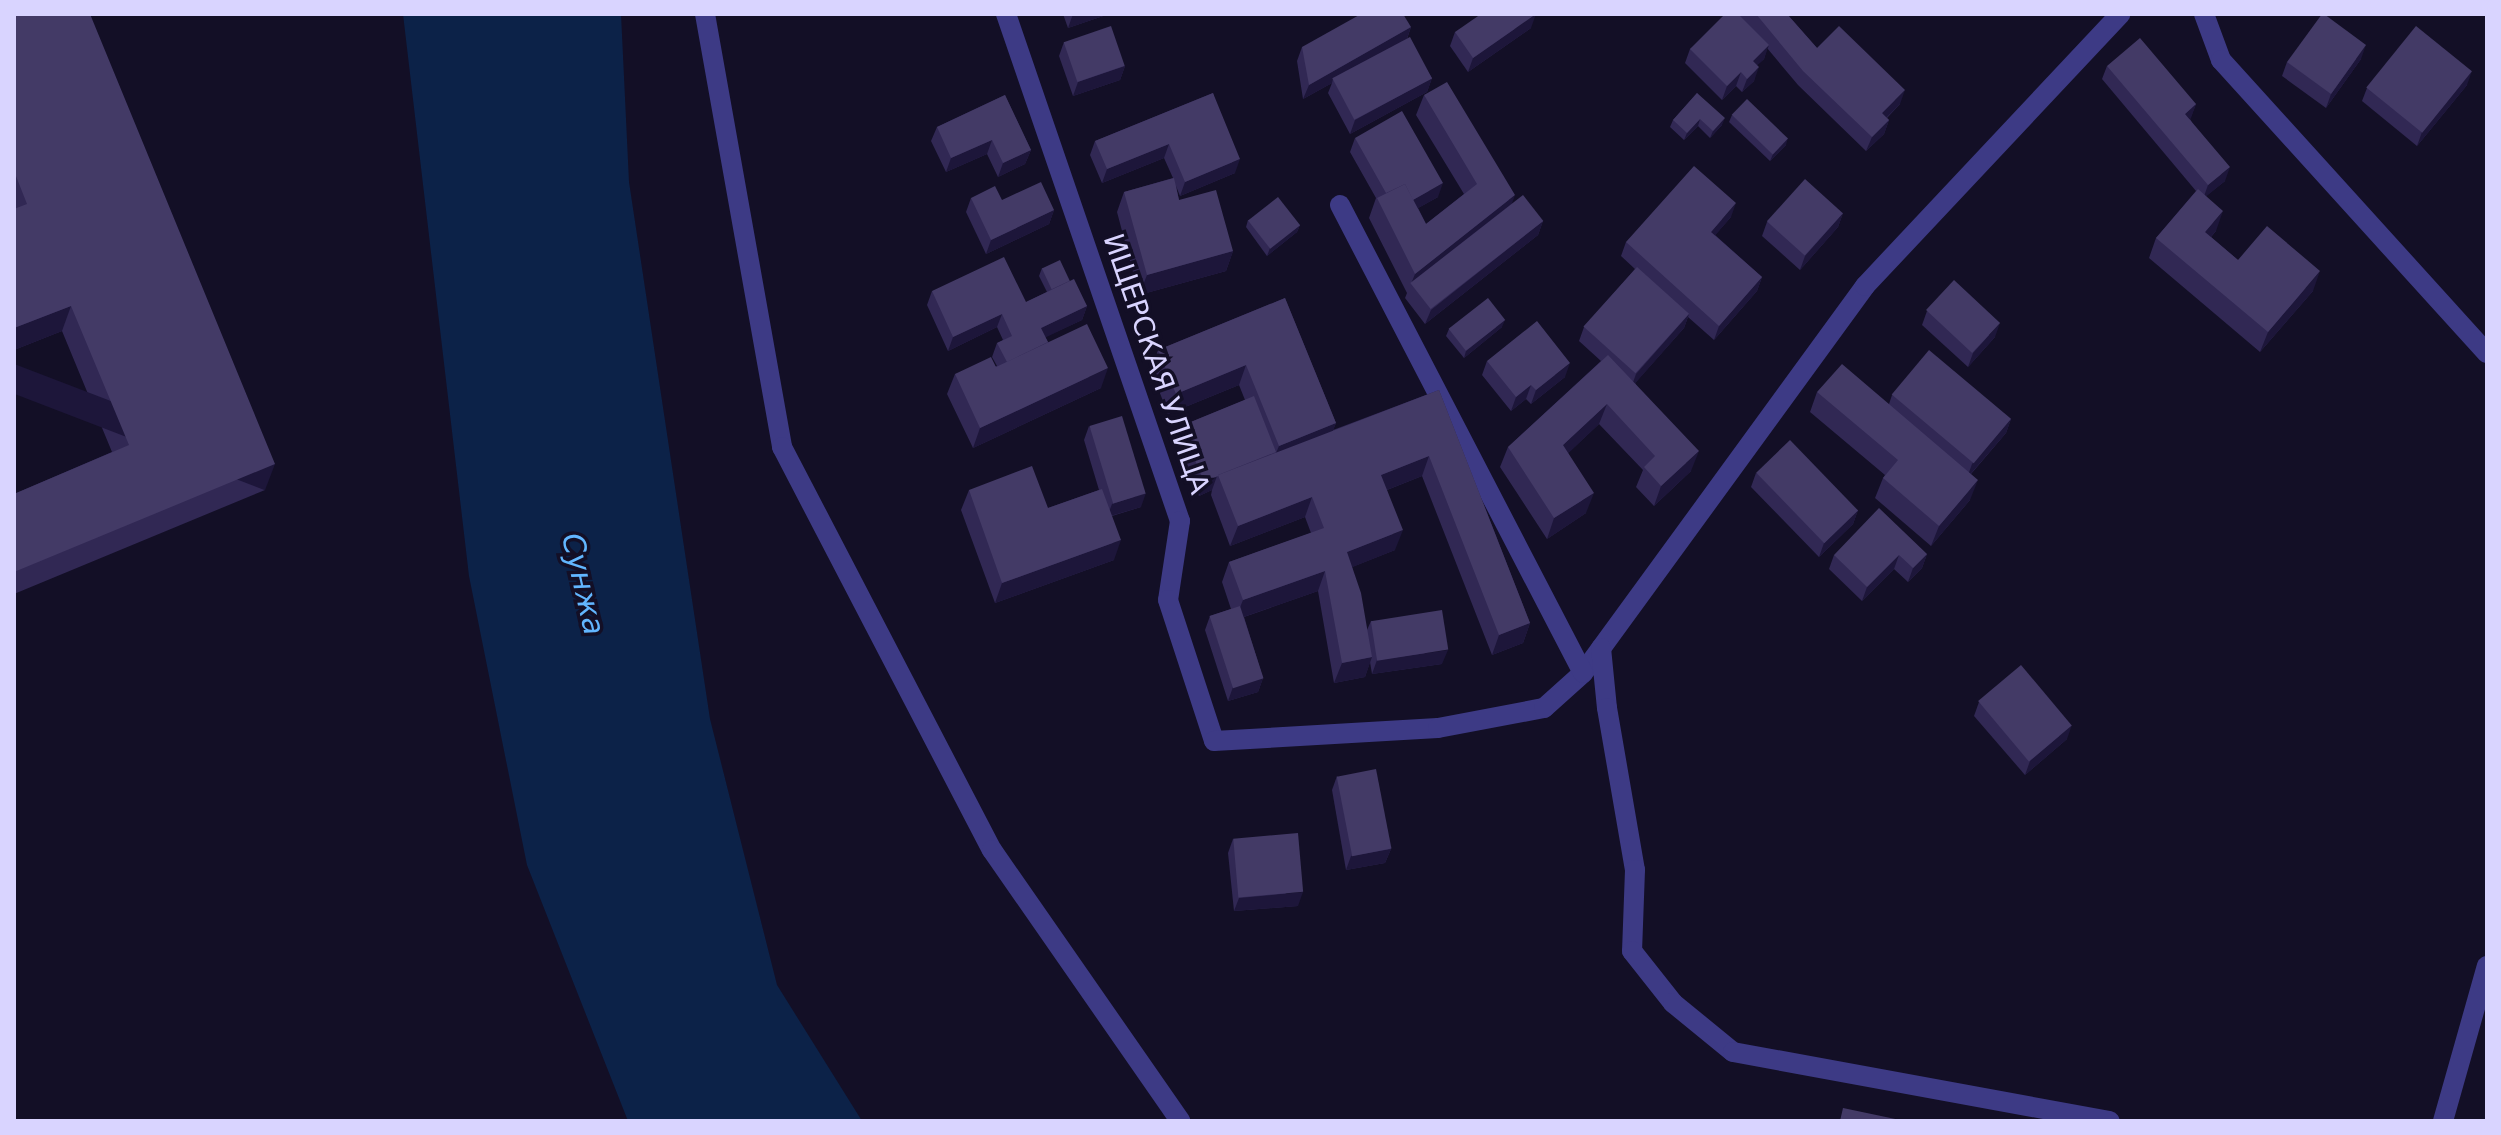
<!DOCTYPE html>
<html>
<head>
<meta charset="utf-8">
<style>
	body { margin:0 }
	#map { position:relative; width:2501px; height:1135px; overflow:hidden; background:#130f26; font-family:"DejaVu Sans",sans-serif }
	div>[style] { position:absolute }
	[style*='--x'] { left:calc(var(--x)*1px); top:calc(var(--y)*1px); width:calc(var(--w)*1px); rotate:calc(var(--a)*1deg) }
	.water>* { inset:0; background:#0c2248 }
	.minor>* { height:20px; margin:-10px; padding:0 10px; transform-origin:10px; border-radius:10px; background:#3d3a85 }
	.wall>* { inset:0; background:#312854 }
	.shaded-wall>* { inset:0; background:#1d163a; transform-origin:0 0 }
	.building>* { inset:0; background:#433a66; transform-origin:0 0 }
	span { translate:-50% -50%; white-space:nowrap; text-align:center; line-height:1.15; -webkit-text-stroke:7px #130f26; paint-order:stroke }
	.street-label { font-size:28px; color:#d9d4ff }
	.water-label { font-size:30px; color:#62b6ff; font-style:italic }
	.frame { position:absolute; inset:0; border:16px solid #d9d4ff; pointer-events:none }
</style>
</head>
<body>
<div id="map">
	<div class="water">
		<div style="clip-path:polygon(403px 14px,621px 14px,629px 182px,710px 719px,777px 985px,862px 1121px,628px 1121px,527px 865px,469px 576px)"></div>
	</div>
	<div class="minor">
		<div style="--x:705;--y:14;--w:440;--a:79.9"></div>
		<div style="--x:782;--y:447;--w:454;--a:62.5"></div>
		<div style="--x:992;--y:850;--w:330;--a:55.2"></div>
		<div style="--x:1006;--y:14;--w:536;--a:71.06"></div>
		<div style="--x:1180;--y:521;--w:80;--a:98.6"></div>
		<div style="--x:1168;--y:600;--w:148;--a:71.9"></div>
		<div style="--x:1214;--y:741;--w:224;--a:-3.3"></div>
		<div style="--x:1438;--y:728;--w:108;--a:-10.7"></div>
		<div style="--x:1544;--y:708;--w:52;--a:-41.9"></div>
		<div style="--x:1583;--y:673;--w:479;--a:-53.9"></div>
		<div style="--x:1865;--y:286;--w:373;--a:-46.8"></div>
		<div style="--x:2204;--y:14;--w:49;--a:69.7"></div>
		<div style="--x:2221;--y:60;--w:396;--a:47.8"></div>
		<div style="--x:1340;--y:205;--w:527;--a:62.56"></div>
		<div style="--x:1601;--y:648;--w:60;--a:84.3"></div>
		<div style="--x:1607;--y:708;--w:164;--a:80.2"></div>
		<div style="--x:1635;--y:870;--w:81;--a:92.1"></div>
		<div style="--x:1632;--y:951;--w:66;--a:51.7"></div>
		<div style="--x:1673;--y:1003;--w:77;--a:39.2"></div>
		<div style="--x:1733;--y:1052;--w:383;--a:10.4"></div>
		<div style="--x:2443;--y:1121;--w:161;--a:-74.2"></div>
	</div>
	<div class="wall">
		<div style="clip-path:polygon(14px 14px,265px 490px,14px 594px,14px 494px,112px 452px,62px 331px,14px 350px)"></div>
		<div style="clip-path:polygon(1063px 14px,1109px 14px,1068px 28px)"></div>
		<div style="clip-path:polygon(1739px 14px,1787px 14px,1817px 48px,1900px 104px,1887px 118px,1889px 120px,1884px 134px,1866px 151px,1798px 85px,1767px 48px,1764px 59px,1757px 65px,1754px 81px,1742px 92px,1736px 86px,1722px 100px,1685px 63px,1690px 49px)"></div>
		<div style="clip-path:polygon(1411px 27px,1407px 39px,1432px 78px,1427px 92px,1350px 134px,1328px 93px,1332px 83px,1303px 99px,1297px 61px,1302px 47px)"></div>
		<div style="clip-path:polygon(1531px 28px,1468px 72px,1450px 46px,1455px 32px)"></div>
		<div style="clip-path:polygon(1064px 42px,1125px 66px,1120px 80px,1073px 96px,1059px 56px)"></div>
		<div style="clip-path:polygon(2361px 59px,2326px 108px,2282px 76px,2287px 62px)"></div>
		<div style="clip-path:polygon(2107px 66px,2196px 104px,2190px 119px,2225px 181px,2206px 196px,2216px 231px,2211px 237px,2238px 260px,2313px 291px,2260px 352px,2149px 258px,2156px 238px,2196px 191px,2102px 79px)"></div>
		<div style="clip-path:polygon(2467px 85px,2417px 146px,2362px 101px,2367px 88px)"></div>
		<div style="clip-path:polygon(1213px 93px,1235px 173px,1180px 196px,1176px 186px,1179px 200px,1233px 251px,1226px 271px,1139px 295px,1117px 212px,1124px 192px,1173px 178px,1164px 158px,1102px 183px,1090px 155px,1095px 141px)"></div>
		<div style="clip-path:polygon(1697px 93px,1722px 125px,1710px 138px,1698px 126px,1684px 140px,1670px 127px,1673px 120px)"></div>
		<div style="clip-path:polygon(1005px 95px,1031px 150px,1025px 164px,998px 177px,987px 154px,946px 172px,931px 141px,937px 127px)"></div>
		<div style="clip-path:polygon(1424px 95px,1512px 204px,1543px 221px,1538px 235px,1425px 324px,1405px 298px,1407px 293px,1369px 218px,1376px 198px,1350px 152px,1355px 138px,1438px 197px,1418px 208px,1426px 224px,1464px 194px,1416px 115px)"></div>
		<div style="clip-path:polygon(1732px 115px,1786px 145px,1770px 161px,1729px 122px)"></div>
		<div style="clip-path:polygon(971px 198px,1002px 200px,1054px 210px,1049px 224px,986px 254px,966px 212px)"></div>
		<div style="clip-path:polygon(1843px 213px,1838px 227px,1800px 270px,1762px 236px,1767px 222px)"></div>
		<div style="clip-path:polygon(1731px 217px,1715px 235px,1762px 277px,1757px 291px,1714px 340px,1688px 317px,1684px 328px,1635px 383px,1691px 471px,1654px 506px,1636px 487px,1643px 470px,1599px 424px,1568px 453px,1586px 513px,1547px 539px,1500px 467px,1508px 447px,1601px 361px,1579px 341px,1584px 327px,1635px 269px,1621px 256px,1626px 242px)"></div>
		<div style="clip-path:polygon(1248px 220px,1300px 225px,1297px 232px,1267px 256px,1246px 227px)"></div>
		<div style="clip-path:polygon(1042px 268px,1070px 281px,1087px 306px,1082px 320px,1045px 337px,1048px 342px,1101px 388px,973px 448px,947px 394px,955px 374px,997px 366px,992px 357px,997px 343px,1003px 340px,997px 327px,948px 351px,927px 305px,932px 291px,1026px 302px,1047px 292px,1039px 276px)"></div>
		<div style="clip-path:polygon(1285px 298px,1336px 423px,1333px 430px,1439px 390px,1530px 623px,1523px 643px,1492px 655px,1422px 476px,1387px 490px,1395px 550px,1352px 567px,1367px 630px,1371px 621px,1442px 664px,1372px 674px,1370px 662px,1365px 677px,1334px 683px,1318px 591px,1244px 617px,1263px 678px,1258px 692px,1228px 701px,1205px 630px,1210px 616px,1231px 609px,1222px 582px,1229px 562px,1311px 533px,1305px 517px,1230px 546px,1211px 495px,1212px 490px,1199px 496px,1176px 440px,1181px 426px,1245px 400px,1239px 385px,1168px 414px,1151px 370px,1158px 350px)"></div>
		<div style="clip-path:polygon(1927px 311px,1995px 337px,1968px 367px,1922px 325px)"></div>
		<div style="clip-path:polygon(1502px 327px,1464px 358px,1446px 336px,1449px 329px)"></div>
		<div style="clip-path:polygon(1487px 361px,1565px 377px,1531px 404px,1526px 399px,1511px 411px,1482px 375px)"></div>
		<div style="clip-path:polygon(1817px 392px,1889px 404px,1892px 395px,2011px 419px,2006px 433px,1971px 474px,1970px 500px,1931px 546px,1875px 498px,1883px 478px,1885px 475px,1810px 412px)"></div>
		<div style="clip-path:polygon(1089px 426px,1141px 507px,1112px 516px,1114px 560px,995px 603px,961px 510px,969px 490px,1048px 508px,1099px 490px,1084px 440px)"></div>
		<div style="clip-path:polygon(1756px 473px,1858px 510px,1853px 524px,1819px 557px,1751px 487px)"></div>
		<div style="clip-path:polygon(1927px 554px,1922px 568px,1908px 582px,1894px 569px,1862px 601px,1829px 569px,1834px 555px)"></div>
		<div style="clip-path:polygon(1979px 702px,2067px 739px,2025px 775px,1974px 716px)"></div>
		<div style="clip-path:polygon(1337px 776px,1391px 849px,1385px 863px,1346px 870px,1332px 790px)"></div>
		<div style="clip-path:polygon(1233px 839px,1298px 906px,1234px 911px,1228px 853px)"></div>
	</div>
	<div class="shaded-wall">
		<div style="clip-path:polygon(1073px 14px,1109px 14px,1068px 28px)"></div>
		<div style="clip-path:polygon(1536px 14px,1531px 28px,1468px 72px,1473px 58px)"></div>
		<div style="clip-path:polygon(1411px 27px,1406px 41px,1333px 79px,1332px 83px,1303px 99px,1309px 85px)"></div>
		<div style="clip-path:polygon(1769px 45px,1764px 59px,1748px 74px,1753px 61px)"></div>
		<div style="clip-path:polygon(2366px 45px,2361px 59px,2326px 108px,2331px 94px)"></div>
		<div style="clip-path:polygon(1125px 66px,1120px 80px,1073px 96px,1078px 82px)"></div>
		<div style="clip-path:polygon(1759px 67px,1754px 81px,1742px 92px,1747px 79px)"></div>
		<div style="clip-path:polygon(2472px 71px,2467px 85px,2417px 146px,2422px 132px)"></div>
		<div style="clip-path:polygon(1741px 72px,1736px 86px,1722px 100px,1727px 86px)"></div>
		<div style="clip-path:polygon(1432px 78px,1427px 92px,1350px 134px,1355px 120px)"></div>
		<div style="clip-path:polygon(1905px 90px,1900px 104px,1877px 127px,1882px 113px)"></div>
		<div style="clip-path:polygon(2196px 104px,2191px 118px,2180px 128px,2185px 114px)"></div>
		<div style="clip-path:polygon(1725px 118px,1722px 125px,1710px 138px,1713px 131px)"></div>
		<div style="clip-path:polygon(1700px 119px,1698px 126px,1684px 140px,1687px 133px)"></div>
		<div style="clip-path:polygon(1889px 120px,1884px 134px,1866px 151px,1872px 137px)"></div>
		<div style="clip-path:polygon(1788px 138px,1786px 145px,1770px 161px,1773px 154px)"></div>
		<div style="clip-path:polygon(992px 140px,987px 154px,946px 172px,951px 158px)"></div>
		<div style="clip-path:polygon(1169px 144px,1164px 158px,1102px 183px,1107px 169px)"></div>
		<div style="clip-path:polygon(1031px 150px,1025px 164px,998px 177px,1003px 163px)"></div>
		<div style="clip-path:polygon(1240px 159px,1235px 173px,1180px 196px,1185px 182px)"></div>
		<div style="clip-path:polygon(2230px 167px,2225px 181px,2203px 199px,2208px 185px)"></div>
		<div style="clip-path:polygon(1443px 183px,1438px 197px,1404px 216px,1409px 202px)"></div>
		<div style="clip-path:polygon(1515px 195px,1508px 215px,1411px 284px,1415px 274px)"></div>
		<div style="clip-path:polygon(1736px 203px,1731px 217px,1706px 246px,1711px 232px)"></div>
		<div style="clip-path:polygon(1054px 210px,1049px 224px,986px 254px,991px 240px)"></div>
		<div style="clip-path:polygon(2223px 211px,2216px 231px,2197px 252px,2205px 232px)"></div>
		<div style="clip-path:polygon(1843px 213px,1838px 227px,1800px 270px,1805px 256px)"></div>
		<div style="clip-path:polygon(1543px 221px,1538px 235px,1425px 324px,1431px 310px)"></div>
		<div style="clip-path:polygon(1300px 225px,1297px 232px,1267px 256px,1270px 248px)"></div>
		<div style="clip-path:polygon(1233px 251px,1226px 271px,1139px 295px,1147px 275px)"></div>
		<div style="clip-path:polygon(2320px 271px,2313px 291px,2260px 352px,2268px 332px)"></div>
		<div style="clip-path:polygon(1762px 277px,1757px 291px,1714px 340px,1719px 326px)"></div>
		<div style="clip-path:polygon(71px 306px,62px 331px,14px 350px,14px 328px)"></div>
		<div style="clip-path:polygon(1087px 306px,1082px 320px,1036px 342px,1041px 328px)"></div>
		<div style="clip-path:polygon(1002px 314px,997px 327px,948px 351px,953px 337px)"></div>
		<div style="clip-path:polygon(1689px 314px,1684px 328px,1631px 388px,1636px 374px)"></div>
		<div style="clip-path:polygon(1505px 320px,1502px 327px,1464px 358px,1466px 351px)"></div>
		<div style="clip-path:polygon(2000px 323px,1995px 337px,1968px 367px,1973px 353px)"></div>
		<div style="clip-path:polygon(1570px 363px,1565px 377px,1531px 404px,1536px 390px)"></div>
		<div style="clip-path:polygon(1246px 365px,1239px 385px,1168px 414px,1176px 394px)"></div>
		<div style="clip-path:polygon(1108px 368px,1101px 388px,973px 448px,980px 428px)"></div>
		<div style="clip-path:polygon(1531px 385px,1526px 399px,1511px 411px,1516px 397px)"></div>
		<div style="clip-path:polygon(1607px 404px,1599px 424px,1556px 465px,1563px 445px)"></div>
		<div style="clip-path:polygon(2011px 419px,2006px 433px,1967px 478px,1972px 464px)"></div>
		<div style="clip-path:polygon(1336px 423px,1328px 443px,1276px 453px,1279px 446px)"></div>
		<div style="clip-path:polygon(1699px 451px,1691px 471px,1654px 506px,1661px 486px)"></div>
		<div style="clip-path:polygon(1429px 456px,1422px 476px,1374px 495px,1381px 475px)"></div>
		<div style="left:275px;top:464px;width:28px;height:282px;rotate:111deg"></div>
		<div style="clip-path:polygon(1217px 476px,1212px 490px,1199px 496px,1204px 482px)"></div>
		<div style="clip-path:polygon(1978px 480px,1970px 500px,1931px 546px,1939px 526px)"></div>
		<div style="clip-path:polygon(1146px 493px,1141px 507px,1107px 517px,1112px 504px)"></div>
		<div style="clip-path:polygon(1594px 493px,1586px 513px,1547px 539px,1554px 518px)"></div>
		<div style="clip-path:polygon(1312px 497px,1305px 517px,1230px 546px,1238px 526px)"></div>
		<div style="clip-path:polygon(1858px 510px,1853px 524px,1819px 557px,1824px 543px)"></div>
		<div style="clip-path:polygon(1403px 530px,1395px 550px,1340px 572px,1347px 552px)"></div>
		<div style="clip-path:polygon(1121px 540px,1114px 560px,995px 603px,1002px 583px)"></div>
		<div style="clip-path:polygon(1927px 554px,1922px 568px,1908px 582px,1913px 568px)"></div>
		<div style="clip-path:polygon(1899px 555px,1894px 569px,1862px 601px,1867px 587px)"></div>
		<div style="clip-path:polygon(1325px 571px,1318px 591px,1235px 620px,1243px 600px)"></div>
		<div style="clip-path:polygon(1530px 623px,1523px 643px,1492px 655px,1499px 635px)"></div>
		<div style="clip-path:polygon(1448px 650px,1442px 664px,1372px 674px,1377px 660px)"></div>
		<div style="clip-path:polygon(1372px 657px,1365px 677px,1334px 683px,1342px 663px)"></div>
		<div style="clip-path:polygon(1263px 678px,1258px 692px,1228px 701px,1233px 687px)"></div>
		<div style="clip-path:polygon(2072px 725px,2067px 739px,2025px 775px,2030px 761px)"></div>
		<div style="clip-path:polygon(1391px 849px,1385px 863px,1346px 870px,1351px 856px)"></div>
		<div style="clip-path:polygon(1303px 892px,1298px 906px,1234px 911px,1239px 898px)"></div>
	</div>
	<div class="building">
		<div style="clip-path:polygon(14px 14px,90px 14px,275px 464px,14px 572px,14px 494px,129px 445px,71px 306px,14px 328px,14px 209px,27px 204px,14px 171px)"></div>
		<div style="clip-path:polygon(1361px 14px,1403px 14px,1411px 27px,1309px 85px,1302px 47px)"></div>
		<div style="clip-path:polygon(1481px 14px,1536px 14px,1473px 58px,1455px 32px)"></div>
		<div style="clip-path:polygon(1725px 14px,1738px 14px,1769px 45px,1753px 61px,1759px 67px,1747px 79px,1741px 72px,1727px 86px,1690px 49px)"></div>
		<div style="clip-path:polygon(1756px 14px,1787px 14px,1817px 48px,1839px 26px,1905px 90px,1882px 113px,1889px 120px,1872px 137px,1803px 71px)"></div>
		<div style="clip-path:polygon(2322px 14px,2324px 14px,2366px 45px,2331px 94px,2287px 62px)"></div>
		<div style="left:1111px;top:26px;width:42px;height:50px;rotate:71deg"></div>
		<div style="left:2416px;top:26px;width:72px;height:79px;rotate:39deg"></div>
		<div style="left:1410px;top:37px;width:47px;height:88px;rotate:62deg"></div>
		<div style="clip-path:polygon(2140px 38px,2196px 104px,2185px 114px,2230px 167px,2208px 185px,2107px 66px)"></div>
		<div style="clip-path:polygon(1447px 82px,1515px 195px,1415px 274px,1377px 198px,1405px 184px,1426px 224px,1477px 184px,1424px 95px)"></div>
		<div style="clip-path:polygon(1213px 93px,1240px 159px,1185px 182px,1169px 144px,1107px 169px,1095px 141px)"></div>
		<div style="clip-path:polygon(1697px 93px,1725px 118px,1713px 131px,1700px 119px,1687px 133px,1673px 120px)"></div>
		<div style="clip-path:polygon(1005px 95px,1031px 150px,1003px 163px,992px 140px,951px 158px,937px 127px)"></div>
		<div style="left:1747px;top:99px;width:57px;height:22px;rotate:44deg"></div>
		<div style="clip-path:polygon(1402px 111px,1443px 183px,1413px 200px,1405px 184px,1386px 193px,1355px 138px)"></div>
		<div style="clip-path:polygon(1694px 166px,1736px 203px,1711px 232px,1762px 277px,1719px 326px,1626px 242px)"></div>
		<div style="clip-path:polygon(1174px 178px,1179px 200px,1216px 190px,1233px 251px,1147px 275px,1124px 192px)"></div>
		<div style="left:1805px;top:179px;width:51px;height:57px;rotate:42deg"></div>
		<div style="clip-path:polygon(1041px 182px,1054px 210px,991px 240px,971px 198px,995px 186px,1002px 200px)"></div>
		<div style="clip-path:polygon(2198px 189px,2223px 211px,2205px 232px,2238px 260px,2267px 226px,2320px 271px,2268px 332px,2156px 238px)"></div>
		<div style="left:1523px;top:195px;width:33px;height:143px;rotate:52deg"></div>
		<div style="left:1278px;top:197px;width:36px;height:38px;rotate:52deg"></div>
		<div style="clip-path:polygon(1004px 257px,1026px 302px,1074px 279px,1087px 306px,1041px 328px,1048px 342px,1007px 362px,997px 343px,1012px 336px,1002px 314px,953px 337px,932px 291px)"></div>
		<div style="left:1060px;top:260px;width:23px;height:20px;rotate:65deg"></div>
		<div style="left:1637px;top:267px;width:70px;height:80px;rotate:42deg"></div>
		<div style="left:1954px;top:280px;width:63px;height:41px;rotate:43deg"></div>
		<div style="clip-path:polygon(1285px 298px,1336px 423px,1279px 446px,1246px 365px,1176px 394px,1158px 350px)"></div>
		<div style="left:1488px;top:298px;width:28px;height:50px;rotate:52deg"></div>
		<div style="clip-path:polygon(1537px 321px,1570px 363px,1536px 390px,1531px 385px,1516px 397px,1487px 361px)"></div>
		<div style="clip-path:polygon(1087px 324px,1108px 368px,980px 428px,955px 374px,991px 357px,996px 367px)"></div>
		<div style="left:1929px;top:350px;width:107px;height:58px;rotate:40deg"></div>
		<div style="clip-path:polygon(1608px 355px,1699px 451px,1661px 486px,1644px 467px,1655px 456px,1607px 404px,1563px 445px,1594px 493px,1554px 518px,1508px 447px)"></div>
		<div style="clip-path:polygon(1842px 364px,1978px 480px,1939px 526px,1883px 478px,1898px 460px,1817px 392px)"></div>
		<div style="clip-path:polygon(1439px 390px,1530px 623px,1499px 635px,1429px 456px,1381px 475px,1403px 530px,1347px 552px,1361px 593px,1372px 657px,1342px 663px,1325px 571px,1243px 600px,1229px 562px,1324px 528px,1312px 497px,1238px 526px,1218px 475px)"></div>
		<div style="clip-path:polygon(1254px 396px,1276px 452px,1218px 475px,1218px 476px,1204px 482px,1181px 426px)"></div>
		<div style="left:1122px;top:416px;width:81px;height:34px;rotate:73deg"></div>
		<div style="left:1790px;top:440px;width:98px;height:47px;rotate:46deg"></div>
		<div style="clip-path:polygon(1032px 466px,1048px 508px,1102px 489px,1121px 540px,1002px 583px,969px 490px)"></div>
		<div style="clip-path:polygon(1879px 508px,1927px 554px,1913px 568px,1899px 555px,1867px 587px,1834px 555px)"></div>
		<div style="left:1240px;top:606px;width:76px;height:32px;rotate:72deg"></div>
		<div style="left:1442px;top:610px;width:40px;height:72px;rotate:81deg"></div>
		<div style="left:2021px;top:665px;width:79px;height:56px;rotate:50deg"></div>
		<div style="left:1376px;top:769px;width:81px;height:40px;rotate:79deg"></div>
		<div style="left:1298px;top:833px;width:59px;height:65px;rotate:85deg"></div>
		<div style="clip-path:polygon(1843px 1108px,1900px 1120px,1900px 1121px,1840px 1121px)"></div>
	</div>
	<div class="street-label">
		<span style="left:1156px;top:364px;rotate:71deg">ИЩЕРСКАЯ УЛИЦА</span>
	</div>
	<div class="water-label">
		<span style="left:583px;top:584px;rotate:77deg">Сунжа</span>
	</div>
	<div class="frame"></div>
</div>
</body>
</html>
